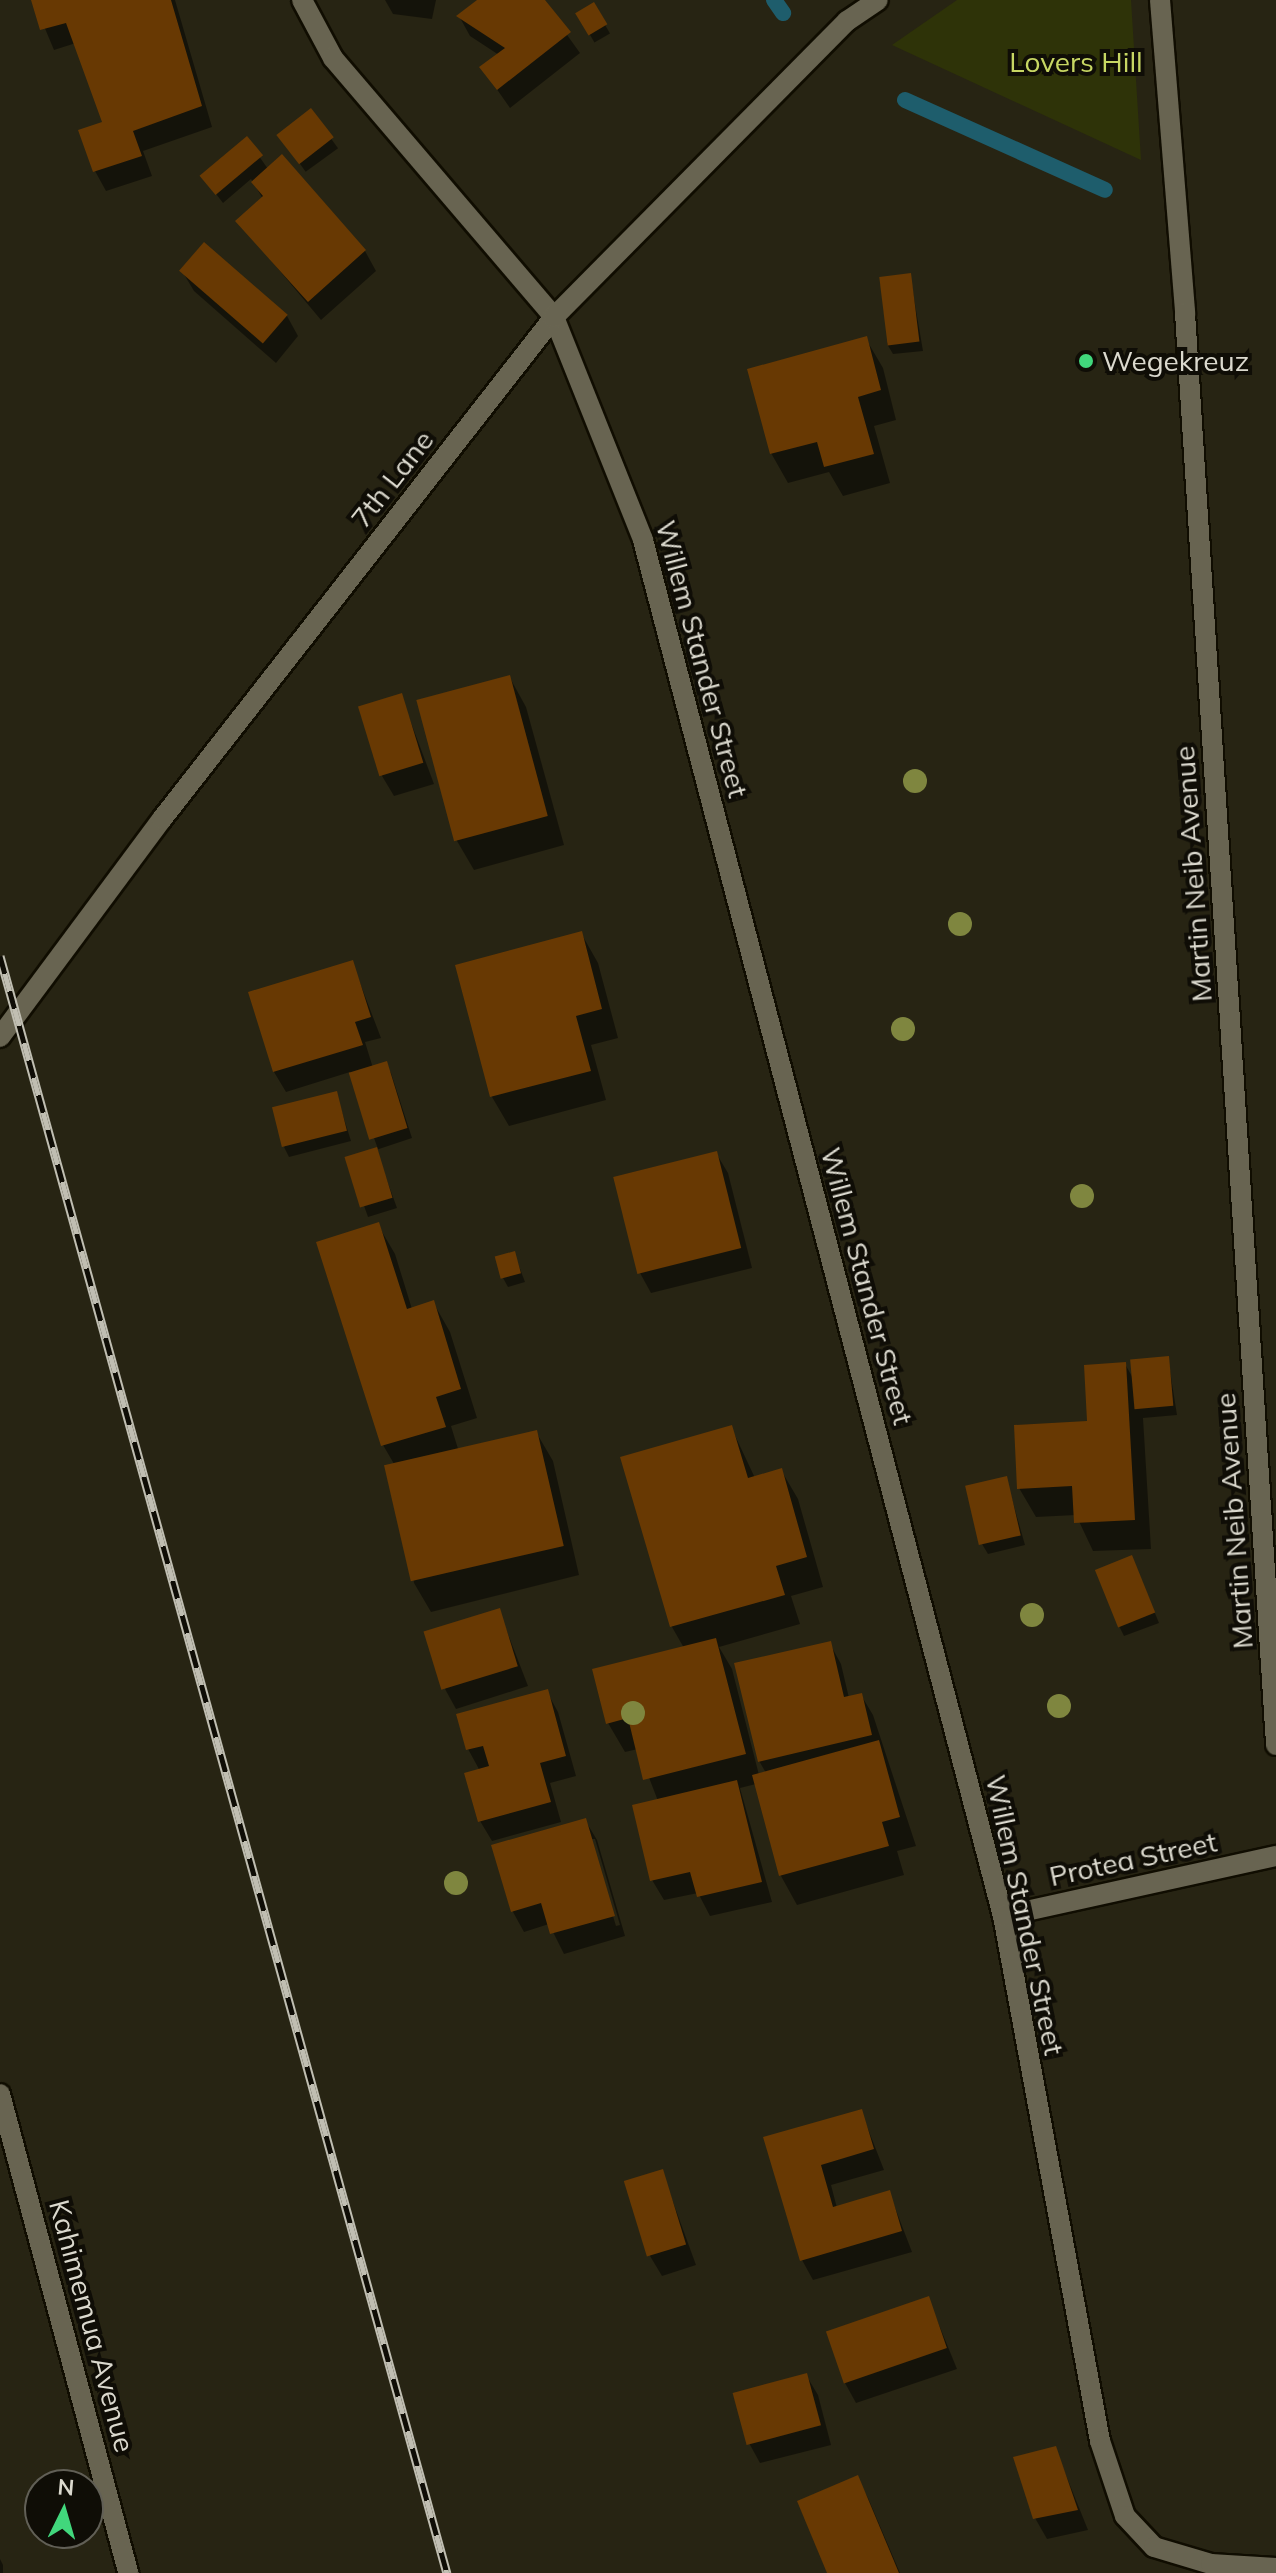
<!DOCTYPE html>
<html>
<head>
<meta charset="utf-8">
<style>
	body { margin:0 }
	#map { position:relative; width:1276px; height:2573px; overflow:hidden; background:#272413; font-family:Mulish,sans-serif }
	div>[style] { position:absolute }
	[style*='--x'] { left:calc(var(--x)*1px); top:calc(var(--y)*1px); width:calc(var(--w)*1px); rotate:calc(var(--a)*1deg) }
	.green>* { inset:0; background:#2e3308 }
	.shadow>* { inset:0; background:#0007; transform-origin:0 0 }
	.stream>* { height:16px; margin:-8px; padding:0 8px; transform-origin:8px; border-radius:8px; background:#1e5d6c }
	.building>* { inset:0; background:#683903; transform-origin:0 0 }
	.roads { filter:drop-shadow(2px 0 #100d01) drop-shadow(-2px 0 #100d01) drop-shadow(0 2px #100d01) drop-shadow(0 -2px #100d01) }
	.street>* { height:20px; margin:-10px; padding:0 10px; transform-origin:10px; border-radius:10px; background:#686451 }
	.secondary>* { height:20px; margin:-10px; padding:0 10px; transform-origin:10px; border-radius:10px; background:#686451 }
	.rail>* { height:9px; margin-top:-4.5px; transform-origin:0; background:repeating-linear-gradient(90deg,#0f0d06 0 18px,#c0beb2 0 36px); box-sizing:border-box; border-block:2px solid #c0beb2 }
	.trees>* { width:24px; height:24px; margin:-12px; border-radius:50%; background:#7f863f }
	.dots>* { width:22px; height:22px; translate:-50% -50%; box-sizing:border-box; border:4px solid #0f0d06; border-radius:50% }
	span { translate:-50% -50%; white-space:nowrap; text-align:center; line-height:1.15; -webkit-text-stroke:8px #0f0d06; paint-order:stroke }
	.park-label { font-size:28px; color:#c7d663 }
	.poi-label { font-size:28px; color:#dbd9ce }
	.left { translate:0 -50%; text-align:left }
	.street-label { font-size:28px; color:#dbd9ce }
	.north { position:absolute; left:24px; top:2469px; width:80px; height:80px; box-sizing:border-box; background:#0f0d06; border:2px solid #615f56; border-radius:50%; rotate:5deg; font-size:22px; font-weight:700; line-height:32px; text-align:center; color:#dbd9ce }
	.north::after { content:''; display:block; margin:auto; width:28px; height:36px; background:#41d77c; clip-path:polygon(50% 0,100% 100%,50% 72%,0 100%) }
</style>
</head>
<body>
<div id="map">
	<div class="green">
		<div style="clip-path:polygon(957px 0,1131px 0,1141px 160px,892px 45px)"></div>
	</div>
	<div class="shadow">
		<div style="clip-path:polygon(33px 0,175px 0,212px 127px,143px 151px,152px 176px,106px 191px,95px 171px,104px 123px,76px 43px,54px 50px)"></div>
		<div style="clip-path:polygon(385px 0,436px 0,432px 19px,393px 14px)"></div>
		<div style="clip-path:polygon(480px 0,542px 0,580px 53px,510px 108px,482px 68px,499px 55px,470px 36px,459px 16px)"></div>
		<div style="left:593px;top:4px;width:34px;height:18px;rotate:60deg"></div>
		<div style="left:311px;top:111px;width:46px;height:40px;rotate:54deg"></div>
		<div style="clip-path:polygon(247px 139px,268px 169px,365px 251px,376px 271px,321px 320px,238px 221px,263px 199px,251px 179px,223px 203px,203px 177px)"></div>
		<div style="clip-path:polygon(182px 271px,287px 316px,298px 336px,276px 363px,194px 291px)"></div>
		<div style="clip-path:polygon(910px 275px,923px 351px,893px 354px,887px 344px)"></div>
		<div style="clip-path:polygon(866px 339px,883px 368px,896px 420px,874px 426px,890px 483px,843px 496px,829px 472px,788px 483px,771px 453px)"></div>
		<div style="clip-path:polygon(510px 678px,526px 707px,564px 845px,474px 870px,457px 841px,419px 703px)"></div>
		<div style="clip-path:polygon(401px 696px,434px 784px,394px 796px,382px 776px)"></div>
		<div style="clip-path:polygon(581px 933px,598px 963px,618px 1038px,591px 1045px,606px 1100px,509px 1126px,492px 1097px,457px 967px)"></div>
		<div style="clip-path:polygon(352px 962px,381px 1038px,365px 1042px,373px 1068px,386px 1064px,391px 1073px,412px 1138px,376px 1150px,397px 1208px,368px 1217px,347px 1158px,378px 1149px,350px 1072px,286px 1092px,274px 1072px,250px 993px)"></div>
		<div style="clip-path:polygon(336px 1093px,351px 1141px,289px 1157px,284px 1147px)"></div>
		<div style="clip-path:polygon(716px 1153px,728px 1173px,752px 1268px,651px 1293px,640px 1273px)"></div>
		<div style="clip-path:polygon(378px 1225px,395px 1254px,412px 1309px,433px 1302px,450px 1332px,477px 1418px,451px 1426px,459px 1452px,536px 1432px,553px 1461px,579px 1575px,431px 1612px,414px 1583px,397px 1469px,383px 1445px,319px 1243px)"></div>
		<div style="clip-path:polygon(514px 1253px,525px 1282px,508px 1287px,503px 1278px)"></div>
		<div style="clip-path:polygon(1168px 1358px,1177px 1415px,1143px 1418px,1151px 1549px,1093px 1551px,1076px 1515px,1036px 1517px,1019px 1488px,1089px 1423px,1125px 1364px,1134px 1380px)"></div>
		<div style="clip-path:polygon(731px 1427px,755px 1478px,781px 1470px,798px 1499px,823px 1587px,791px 1596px,800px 1624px,719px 1647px,732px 1669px,759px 1775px,766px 1773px,758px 1759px,830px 1644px,841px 1664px,849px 1698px,861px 1695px,873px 1715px,916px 1846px,897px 1851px,904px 1875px,797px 1905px,781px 1876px,756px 1784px,740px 1788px,772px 1902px,710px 1916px,698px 1893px,664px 1900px,652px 1880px,658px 1801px,638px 1749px,625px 1752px,608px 1723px,684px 1648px,672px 1627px,623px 1458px)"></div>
		<div style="clip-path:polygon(1006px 1478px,1025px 1545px,988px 1554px,982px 1544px)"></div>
		<div style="clip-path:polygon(1136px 1567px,1159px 1623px,1124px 1636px,1119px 1626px)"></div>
		<div style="clip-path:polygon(499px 1611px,528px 1686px,456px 1709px,445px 1689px)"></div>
		<div style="clip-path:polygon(547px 1692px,558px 1712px,576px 1776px,550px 1783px,561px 1822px,492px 1841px,480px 1821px,480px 1771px,468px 1749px)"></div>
		<div style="clip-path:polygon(evenodd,585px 1820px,597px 1840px,625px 1936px,564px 1954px,549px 1924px,524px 1932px,513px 1912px,493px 1847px,585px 1820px,590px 1839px,595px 1839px,620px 1925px,616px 1926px,590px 1839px)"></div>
		<div style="clip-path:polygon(861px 2111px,884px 2170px,831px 2185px,837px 2208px,889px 2192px,912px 2252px,813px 2280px,802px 2260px,765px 2138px)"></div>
		<div style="clip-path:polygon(662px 2172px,696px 2265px,662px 2276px,650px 2256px)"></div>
		<div style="clip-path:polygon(928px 2298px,957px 2369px,856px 2403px,845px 2383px)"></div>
		<div style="clip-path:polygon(806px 2375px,818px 2395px,831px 2445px,760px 2463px,749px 2443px)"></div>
		<div style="clip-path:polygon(1055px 2448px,1088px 2530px,1047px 2539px,1035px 2518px)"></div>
		<div style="clip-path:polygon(857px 2478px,868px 2498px,900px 2573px,830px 2573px)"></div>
		<div style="clip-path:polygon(0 2559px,3px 2565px,3px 2573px,0 2573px)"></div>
	</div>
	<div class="stream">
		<div style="--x:774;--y:0;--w:16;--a:55"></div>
		<div style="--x:905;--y:100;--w:219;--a:24.2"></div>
	</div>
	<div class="building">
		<div style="clip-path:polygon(31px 0,171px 0,202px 106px,133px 131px,142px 156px,93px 172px,78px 130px,102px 122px,66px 23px,40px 30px)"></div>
		<div style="clip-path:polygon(477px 0,545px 0,571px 32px,497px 90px,479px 67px,505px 48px,456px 16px)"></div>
		<div style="left:594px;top:2px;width:26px;height:22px;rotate:59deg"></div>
		<div style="left:311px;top:108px;width:37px;height:44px;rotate:52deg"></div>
		<div style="left:247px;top:136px;width:25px;height:62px;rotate:50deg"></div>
		<div style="clip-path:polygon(282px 154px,366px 250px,308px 302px,235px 221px,263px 196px,251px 182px)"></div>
		<div style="left:204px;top:242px;width:111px;height:38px;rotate:41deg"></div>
		<div style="left:911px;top:273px;width:69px;height:32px;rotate:83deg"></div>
		<div style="clip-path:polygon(867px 336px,881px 390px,858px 397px,874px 454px,824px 467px,817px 442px,770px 454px,747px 369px)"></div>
		<div style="left:510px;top:675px;width:146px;height:97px;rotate:75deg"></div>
		<div style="left:402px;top:693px;width:73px;height:46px;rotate:73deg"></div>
		<div style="clip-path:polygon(582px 931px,602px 1009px,576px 1016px,591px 1071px,490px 1097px,455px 965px)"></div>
		<div style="clip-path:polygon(353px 960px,371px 1017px,355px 1022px,363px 1045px,273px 1072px,248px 992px)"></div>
		<div style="left:387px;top:1061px;width:70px;height:40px;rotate:73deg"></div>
		<div style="left:337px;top:1091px;width:41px;height:67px;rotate:76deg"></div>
		<div style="left:377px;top:1147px;width:53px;height:34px;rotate:73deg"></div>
		<div style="left:717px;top:1151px;width:100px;height:107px;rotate:76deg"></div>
		<div style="clip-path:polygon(379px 1222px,407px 1309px,434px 1300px,461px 1389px,436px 1397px,446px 1427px,381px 1446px,316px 1242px)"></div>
		<div style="left:515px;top:1251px;width:23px;height:21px;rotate:75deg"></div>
		<div style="left:1169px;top:1356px;width:50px;height:39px;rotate:85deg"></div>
		<div style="clip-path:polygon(1126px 1362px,1135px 1520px,1074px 1523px,1072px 1486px,1017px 1489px,1014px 1425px,1087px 1421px,1084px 1365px)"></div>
		<div style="clip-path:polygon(732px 1425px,748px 1478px,782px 1468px,807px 1557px,776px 1566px,785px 1595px,670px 1627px,620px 1457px)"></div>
		<div style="left:537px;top:1430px;width:119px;height:157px;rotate:77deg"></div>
		<div style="left:1007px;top:1476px;width:61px;height:43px;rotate:77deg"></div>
		<div style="left:1132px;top:1555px;width:62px;height:40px;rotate:68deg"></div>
		<div style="left:500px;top:1608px;width:61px;height:80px;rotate:73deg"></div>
		<div style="clip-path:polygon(716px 1638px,746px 1754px,643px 1780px,628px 1718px,606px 1724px,592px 1669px)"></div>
		<div style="clip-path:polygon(831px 1641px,844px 1697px,862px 1693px,872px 1735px,758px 1762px,734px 1663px)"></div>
		<div style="clip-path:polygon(548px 1689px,566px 1756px,540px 1763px,551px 1802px,478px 1822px,464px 1773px,489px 1766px,483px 1746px,466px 1750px,456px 1714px)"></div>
		<div style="clip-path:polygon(879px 1740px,900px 1817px,882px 1822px,889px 1846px,779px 1876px,752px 1775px)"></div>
		<div style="clip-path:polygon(737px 1780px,762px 1882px,697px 1897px,690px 1872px,650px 1881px,632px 1805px)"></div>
		<div style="clip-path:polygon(586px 1818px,615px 1916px,550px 1934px,541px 1903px,511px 1912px,491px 1845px)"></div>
		<div style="clip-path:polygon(862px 2109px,874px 2149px,821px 2165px,833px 2207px,890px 2190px,902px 2231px,800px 2261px,763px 2137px)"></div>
		<div style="left:663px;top:2169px;width:79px;height:41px;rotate:73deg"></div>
		<div style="left:929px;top:2296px;width:55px;height:109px;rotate:71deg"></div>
		<div style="left:807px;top:2373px;width:54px;height:77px;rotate:75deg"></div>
		<div style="clip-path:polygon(1056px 2446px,1078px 2510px,1033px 2519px,1013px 2457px)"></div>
		<div style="clip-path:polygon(858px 2475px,899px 2573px,827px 2573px,797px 2501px)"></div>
	</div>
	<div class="roads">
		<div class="street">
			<div style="--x:302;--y:0;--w:66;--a:61.9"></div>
			<div style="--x:333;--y:58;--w:340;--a:49.5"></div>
			<div style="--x:554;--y:317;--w:240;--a:68.2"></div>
			<div style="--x:643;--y:540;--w:1422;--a:75.34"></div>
			<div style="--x:1003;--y:1916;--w:534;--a:79.53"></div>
			<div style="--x:1100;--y:2441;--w:79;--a:71.6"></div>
			<div style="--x:1125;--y:2516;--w:42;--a:46.9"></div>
			<div style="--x:1154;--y:2547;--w:59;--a:16.6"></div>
			<div style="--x:1211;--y:2564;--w:65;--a:3.5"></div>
			<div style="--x:0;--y:1037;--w:272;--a:-53.4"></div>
			<div style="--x:162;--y:819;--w:637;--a:-52.01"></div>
			<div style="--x:554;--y:317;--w:416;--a:-45.3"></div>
			<div style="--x:847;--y:21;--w:37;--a:-34"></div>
			<div style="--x:1003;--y:1916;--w:280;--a:-12.4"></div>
			<div style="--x:0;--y:2094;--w:496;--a:75"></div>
		</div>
		<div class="secondary">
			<div style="--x:1160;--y:0;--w:314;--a:85.4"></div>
			<div style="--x:1185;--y:313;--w:1435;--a:86.36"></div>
		</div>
	</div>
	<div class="rail">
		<div style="--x:0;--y:956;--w:1678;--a:74.55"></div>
	</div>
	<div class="trees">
		<div style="left:915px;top:781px"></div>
		<div style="left:960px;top:924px"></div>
		<div style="left:903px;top:1029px"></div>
		<div style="left:1082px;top:1196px"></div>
		<div style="left:1032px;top:1615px"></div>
		<div style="left:1059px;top:1706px"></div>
		<div style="left:633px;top:1713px"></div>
		<div style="left:456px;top:1883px"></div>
	</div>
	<div class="dots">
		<div style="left:1086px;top:361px;background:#41d77c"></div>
	</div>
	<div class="park-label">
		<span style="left:1076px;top:62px">Lovers Hill</span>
	</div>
	<div class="poi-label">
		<span class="left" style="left:1102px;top:361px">Wegekreuz</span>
	</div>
	<div class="street-label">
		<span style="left:392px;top:479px;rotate:-52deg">7th Lane</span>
		<span style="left:702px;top:659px;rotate:75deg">Willem Stander Street</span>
		<span style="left:1193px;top:874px;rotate:-94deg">Martin Neib Avenue</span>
		<span style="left:867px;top:1286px;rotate:75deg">Willem Stander Street</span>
		<span style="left:1234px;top:1521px;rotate:-94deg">Martin Neib Avenue</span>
		<span style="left:1133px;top:1859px;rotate:-12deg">Protea Street</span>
		<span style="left:1025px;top:1915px;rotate:78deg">Willem Stander Street</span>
		<span style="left:92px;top:2326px;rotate:75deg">Kahimemua Avenue</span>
	</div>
	<div class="north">N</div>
</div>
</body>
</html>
